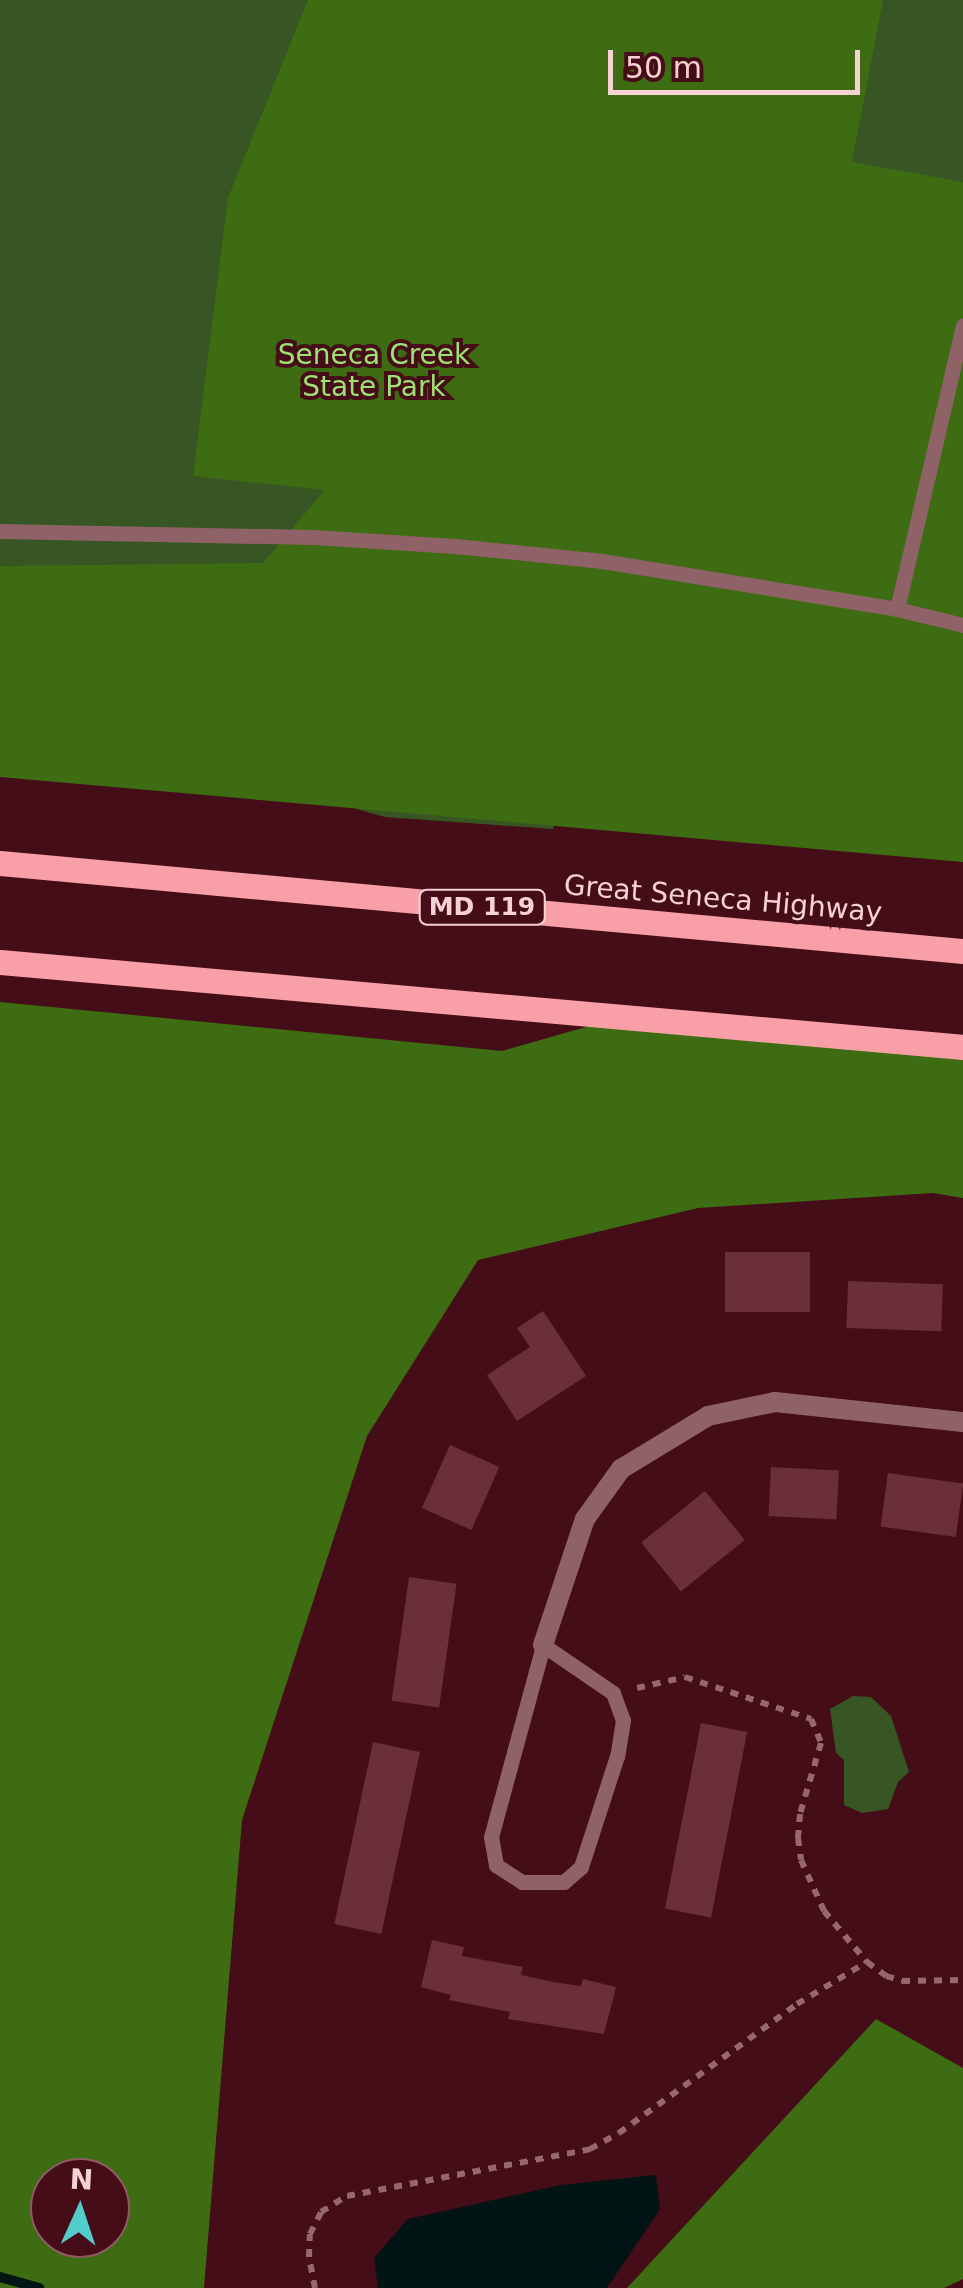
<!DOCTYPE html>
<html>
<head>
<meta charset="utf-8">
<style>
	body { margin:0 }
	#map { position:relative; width:963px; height:2288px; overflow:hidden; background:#450d18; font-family:"DejaVu Sans",sans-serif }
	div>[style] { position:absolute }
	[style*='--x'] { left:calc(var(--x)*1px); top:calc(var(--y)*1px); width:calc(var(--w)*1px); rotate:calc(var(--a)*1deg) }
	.green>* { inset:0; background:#385623 }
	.forest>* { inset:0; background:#3d6c12 }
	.water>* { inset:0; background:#031414 }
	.stream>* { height:10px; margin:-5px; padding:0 5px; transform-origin:5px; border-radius:5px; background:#031414 }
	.building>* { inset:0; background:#6b2f37; transform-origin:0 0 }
	.path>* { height:6px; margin-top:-3px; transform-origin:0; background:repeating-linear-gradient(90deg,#97676e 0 8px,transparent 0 16px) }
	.service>* { height:15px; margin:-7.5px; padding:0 7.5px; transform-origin:7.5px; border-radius:7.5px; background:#8e6266 }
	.minor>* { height:20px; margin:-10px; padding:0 10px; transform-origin:10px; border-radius:10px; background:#8e6266 }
	.primary>* { height:25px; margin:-12.5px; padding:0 12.5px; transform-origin:12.5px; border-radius:12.5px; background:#f99fa7 }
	span { translate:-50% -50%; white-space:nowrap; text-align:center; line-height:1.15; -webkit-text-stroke:8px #450d18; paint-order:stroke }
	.shield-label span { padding:2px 8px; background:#450d18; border:2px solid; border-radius:8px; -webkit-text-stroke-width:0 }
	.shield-label { font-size:25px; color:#f7d2d4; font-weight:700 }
	.park-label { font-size:28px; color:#9fe072 }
	.street-label { font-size:28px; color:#f7d2d4 }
	.north { position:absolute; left:30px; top:2158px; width:100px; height:100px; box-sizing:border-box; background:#450d18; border:2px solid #8c5c63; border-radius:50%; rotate:3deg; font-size:28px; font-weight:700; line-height:40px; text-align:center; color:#f7d2d4 }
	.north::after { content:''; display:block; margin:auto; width:35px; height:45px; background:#53cdcb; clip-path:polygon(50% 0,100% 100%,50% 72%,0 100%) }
	.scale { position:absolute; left:608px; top:50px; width:252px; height:45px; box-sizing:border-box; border:5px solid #f7d2d4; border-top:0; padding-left:12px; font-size:30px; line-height:35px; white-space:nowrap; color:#f7d2d4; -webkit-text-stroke:8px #450d18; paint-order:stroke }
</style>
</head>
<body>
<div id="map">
	<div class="green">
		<div style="clip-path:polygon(0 0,963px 0,963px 776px,600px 667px,553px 829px,385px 817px,0 709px)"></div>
		<div style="clip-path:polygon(853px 1696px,871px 1697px,891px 1716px,909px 1772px,898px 1782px,888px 1809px,862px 1813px,844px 1805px,844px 1760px,836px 1753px,830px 1709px)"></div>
	</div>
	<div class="forest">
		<div style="clip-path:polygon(308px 0,883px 0,852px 162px,963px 182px,963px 862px,0 777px,0 566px,263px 563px,325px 490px,193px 476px,228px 198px)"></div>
		<div style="clip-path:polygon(evenodd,0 1002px,502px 1051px,621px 1017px,963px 1052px,963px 1198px,933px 1193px,698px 1208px,478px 1260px,367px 1436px,242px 1820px,204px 2288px,0 2288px,0 1002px,50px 2178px,110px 2178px,110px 2238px,50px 2238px,50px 2178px)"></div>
		<div style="clip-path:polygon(876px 2019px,963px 2068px,963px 2279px,944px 2288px,627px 2288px)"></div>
	</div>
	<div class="water">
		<div style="clip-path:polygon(656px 2175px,660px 2209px,607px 2288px,378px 2288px,374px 2258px,408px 2219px,560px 2185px)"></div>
	</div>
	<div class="stream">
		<div style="--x:0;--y:2277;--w:41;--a:15.8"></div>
	</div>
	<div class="building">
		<div style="left:810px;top:1252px;width:60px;height:85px;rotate:90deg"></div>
		<div style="left:848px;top:1281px;width:95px;height:47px;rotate:2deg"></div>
		<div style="clip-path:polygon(543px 1311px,586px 1376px,517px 1421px,487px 1375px,530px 1347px,517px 1328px)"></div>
		<div style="left:450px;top:1445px;width:54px;height:69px;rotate:24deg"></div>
		<div style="left:771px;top:1467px;width:68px;height:49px;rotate:3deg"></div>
		<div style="left:888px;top:1473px;width:76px;height:54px;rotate:8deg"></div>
		<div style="left:705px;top:1491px;width:63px;height:82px;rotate:51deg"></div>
		<div style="left:409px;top:1577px;width:48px;height:125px;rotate:8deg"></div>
		<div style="left:701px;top:1723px;width:47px;height:189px;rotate:11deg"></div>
		<div style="left:373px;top:1742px;width:48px;height:186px;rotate:12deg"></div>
		<div style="clip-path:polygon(432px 1940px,464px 1947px,462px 1956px,523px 1967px,521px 1975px,553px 1982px,581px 1986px,583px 1979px,616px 1987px,604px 2034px,508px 2019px,510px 2012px,449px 2000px,451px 1995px,421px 1987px)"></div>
	</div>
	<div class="path">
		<div style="--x:637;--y:1688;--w:49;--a:-12.9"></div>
		<div style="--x:685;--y:1677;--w:133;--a:18.4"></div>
		<div style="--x:811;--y:1719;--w:26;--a:67"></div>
		<div style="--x:821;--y:1743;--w:74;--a:106.5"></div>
		<div style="--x:800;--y:1814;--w:24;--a:95"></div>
		<div style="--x:798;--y:1838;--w:22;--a:82"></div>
		<div style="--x:801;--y:1860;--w:56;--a:65.7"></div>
		<div style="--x:824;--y:1911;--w:67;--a:49.9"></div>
		<div style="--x:867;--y:1962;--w:24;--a:36"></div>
		<div style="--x:886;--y:1976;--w:17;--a:17"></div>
		<div style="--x:902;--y:1981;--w:61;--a:-0.9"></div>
		<div style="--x:315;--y:2288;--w:32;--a:-101"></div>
		<div style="--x:309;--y:2257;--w:23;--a:-88"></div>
		<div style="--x:310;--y:2234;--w:25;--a:-63"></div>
		<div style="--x:321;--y:2212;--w:31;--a:-32"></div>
		<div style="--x:347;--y:2196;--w:248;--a:-10.9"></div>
		<div style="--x:590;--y:2149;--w:33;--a:-29"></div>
		<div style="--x:619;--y:2133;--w:220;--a:-35.9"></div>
		<div style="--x:797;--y:2004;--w:82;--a:-31"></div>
	</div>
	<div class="service">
		<div style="--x:0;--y:531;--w:313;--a:1.1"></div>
		<div style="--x:313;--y:537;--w:142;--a:3.6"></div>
		<div style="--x:455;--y:546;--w:148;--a:5.8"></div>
		<div style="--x:602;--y:561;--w:299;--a:9.2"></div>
		<div style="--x:897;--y:609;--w:68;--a:13.6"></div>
		<div style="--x:897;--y:609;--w:291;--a:-76.9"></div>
		<div style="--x:543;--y:1645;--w:85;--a:34.4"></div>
		<div style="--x:613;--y:1693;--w:29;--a:70"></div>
		<div style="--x:623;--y:1720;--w:36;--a:99"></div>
		<div style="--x:617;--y:1756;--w:117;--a:108"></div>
		<div style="--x:581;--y:1867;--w:23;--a:139"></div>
		<div style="--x:564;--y:1882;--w:42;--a:180"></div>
		<div style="--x:522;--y:1882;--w:31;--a:-147"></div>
		<div style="--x:496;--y:1865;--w:28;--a:-100"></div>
		<div style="--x:491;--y:1837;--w:199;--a:-74.8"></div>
	</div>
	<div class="minor">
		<div style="--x:543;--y:1645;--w:133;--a:-71.6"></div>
		<div style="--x:585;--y:1519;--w:62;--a:-54.2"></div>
		<div style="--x:621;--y:1469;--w:102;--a:-31.3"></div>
		<div style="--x:708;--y:1416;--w:68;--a:-11.8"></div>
		<div style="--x:775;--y:1402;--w:189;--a:6.1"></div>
	</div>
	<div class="primary">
		<div style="--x:0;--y:863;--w:967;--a:5.22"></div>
		<div style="--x:0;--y:962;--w:967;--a:5.04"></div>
	</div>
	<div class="shield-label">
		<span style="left:482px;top:907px">MD 119</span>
	</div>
	<div class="park-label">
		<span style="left:374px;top:371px">Seneca Creek<br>State Park</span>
	</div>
	<div class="street-label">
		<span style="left:723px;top:899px;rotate:5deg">Great Seneca Highway</span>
	</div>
	<div class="north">N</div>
	<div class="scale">50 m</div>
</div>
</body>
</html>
